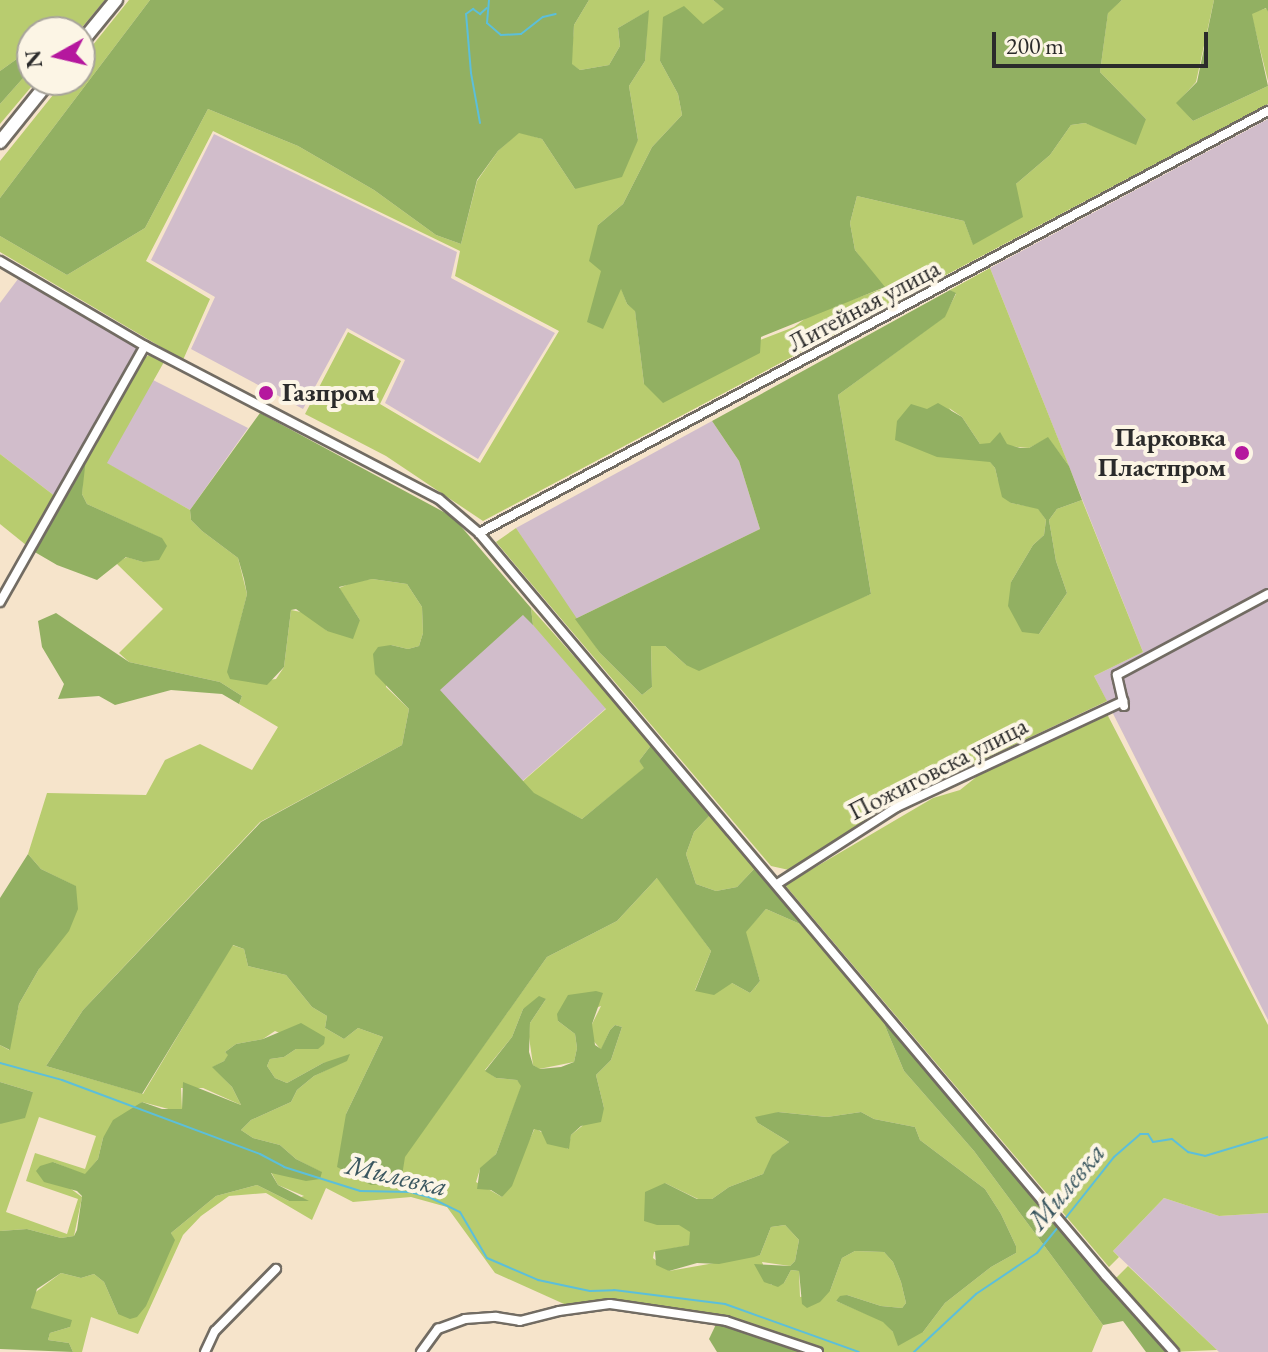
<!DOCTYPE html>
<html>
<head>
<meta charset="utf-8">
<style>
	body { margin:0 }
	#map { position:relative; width:1268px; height:1352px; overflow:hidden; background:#f6e4cb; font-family:"EB Garamond",serif }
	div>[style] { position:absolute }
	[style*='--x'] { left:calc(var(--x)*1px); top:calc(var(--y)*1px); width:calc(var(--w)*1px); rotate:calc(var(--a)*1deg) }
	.industrial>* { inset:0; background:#d1bdcb; transform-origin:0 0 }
	.green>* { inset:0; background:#b8cc6f }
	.forest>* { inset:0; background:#92b062 }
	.stream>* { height:2px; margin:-1px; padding:0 1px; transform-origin:1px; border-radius:1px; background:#5cbfda }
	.roads { filter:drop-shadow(2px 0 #726c63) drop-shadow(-2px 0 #726c63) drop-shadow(0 2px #726c63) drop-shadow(0 -2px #726c63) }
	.minor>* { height:8px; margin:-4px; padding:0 4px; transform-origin:4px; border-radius:4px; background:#fff }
	.highway>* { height:12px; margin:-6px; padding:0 6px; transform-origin:6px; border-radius:6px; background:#fff }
	.dots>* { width:22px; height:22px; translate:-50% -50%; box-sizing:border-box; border:4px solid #fcf5e5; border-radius:50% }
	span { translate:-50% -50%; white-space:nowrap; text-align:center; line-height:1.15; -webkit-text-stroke:8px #fcf5e5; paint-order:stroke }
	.street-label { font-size:26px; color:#2b2b2b }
	.poi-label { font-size:26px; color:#2b2b2b; font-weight:700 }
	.left { translate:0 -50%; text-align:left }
	.right { translate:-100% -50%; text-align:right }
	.water-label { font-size:28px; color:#3a5760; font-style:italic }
	.north { position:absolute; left:16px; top:16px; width:80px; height:80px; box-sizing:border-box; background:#fcf5e5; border:2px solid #a8a49b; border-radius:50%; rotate:262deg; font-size:22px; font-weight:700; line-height:32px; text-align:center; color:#2b2b2b }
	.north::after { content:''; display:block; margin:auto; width:28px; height:36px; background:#b5179e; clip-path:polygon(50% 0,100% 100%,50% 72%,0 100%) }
	.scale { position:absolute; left:992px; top:32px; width:216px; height:36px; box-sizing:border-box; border:4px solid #2b2b2b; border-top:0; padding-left:10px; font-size:24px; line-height:28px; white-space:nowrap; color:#2b2b2b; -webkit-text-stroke:6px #fcf5e5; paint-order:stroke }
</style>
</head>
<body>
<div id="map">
	<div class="industrial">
		<div style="clip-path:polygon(1268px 119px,1268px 1020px,1094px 676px,1143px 652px,990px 268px)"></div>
		<div style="clip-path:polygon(214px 134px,457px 252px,451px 278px,555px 333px,478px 459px,385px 403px,405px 360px,347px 328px,303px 409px,191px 349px,215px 297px,151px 260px)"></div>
		<div style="clip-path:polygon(18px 279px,138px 348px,56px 497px,0 454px,0 303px)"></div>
		<div style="clip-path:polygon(153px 380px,248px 428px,190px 510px,106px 463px)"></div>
		<div style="clip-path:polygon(712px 421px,739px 461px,760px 529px,575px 619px,516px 528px)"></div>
		<div style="left:524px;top:614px;width:125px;height:114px;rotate:49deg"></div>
		<div style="clip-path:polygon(1164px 1198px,1219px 1216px,1268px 1213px,1268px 1352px,1219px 1352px,1113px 1251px)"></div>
	</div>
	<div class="green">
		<div style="clip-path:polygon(0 0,105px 0,78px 32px,32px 32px,32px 48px,0 71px)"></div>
		<div style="clip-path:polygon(129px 0,150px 0,0 198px,0 161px,65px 80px,80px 80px,80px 61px)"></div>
		<div style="clip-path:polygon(589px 0,713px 0,725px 9px,660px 61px,678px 94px,682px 115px,652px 147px,623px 204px,598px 225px,627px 304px,635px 310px,644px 384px,794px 327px,810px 315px,884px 288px,855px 250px,850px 223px,857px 196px,964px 221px,973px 244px,1016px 184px,1050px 155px,1071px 125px,1085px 123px,1105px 130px,1146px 119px,1100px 72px,1108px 12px,1122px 0,1214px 0,1196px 82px,1177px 103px,1193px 121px,1268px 86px,1268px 104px,483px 521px,386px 456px,305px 414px,348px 332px,401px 361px,380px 404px,480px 463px,559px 331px,455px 276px,460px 251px,213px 131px,146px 261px,210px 299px,183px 360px,0 252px,0 236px,67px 275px,145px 228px,208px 109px,298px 146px,374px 190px,436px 235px,461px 244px,477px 181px,498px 151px,519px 132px,542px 139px,575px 189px,638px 140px,629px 86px,645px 61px,648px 11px,618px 28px,620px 46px,609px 65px,580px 70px,571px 64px,574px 25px)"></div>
		<div style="clip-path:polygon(1267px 8px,1268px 12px,1268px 81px,1251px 13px)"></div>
		<div style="clip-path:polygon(32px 68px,32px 80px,37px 80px,0 124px,0 104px)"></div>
		<div style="clip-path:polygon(990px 268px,1069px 466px,1048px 438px,1029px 448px,980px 444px,962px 417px,949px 408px,995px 468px,998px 480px,1011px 503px,1038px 508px,1046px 520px,1044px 535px,1033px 545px,1011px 582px,1039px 634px,1067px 593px,1056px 561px,1049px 520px,1057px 509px,1082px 500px,1143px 652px,1094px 676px,1107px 701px,904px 797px,789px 870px,771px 866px,496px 542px,516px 528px,600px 653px,642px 695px,652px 687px,651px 646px,665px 646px,686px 665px,871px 594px,838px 395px,944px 317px,956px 294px,950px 290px)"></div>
		<div style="clip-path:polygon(evenodd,149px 355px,164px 362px,107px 463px,190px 510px,191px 520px,202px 531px,238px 558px,247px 594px,228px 672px,255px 682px,276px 679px,284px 667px,291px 610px,306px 613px,327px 631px,360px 620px,339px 588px,354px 582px,372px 579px,407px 584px,422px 607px,423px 633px,419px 646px,408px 649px,391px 645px,386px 687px,409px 709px,402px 745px,260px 822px,83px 1010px,46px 1066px,143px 1094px,232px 945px,244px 949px,248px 966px,286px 975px,312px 1007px,327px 1016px,325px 1028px,344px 1039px,358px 1028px,383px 1037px,346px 1114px,400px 1182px,404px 1157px,547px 957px,617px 921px,658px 877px,711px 951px,695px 990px,732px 983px,750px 993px,760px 981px,745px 932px,766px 909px,816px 931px,880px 1014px,904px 1071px,974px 1151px,1103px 1325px,1092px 1352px,818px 1352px,719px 1318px,635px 1309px,573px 1308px,495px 1273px,447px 1207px,411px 1197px,353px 1202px,326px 1188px,312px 1220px,266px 1193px,229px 1196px,201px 1216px,183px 1235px,138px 1334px,91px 1317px,82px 1352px,73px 1352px,69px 1343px,48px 1340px,50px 1333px,70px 1327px,31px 1308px,33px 1294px,61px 1273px,81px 1278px,94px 1274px,104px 1282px,118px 1314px,158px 1271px,174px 1240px,171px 1233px,216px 1196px,257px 1185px,289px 1201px,304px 1196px,278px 1185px,271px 1172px,321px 1172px,296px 1159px,280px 1145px,253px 1138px,241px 1130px,251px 1120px,291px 1102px,297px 1090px,314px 1076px,347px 1060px,323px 1063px,287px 1083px,275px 1078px,267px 1066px,270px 1059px,284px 1057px,296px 1049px,318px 1049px,275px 1031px,263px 1039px,236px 1044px,225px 1052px,229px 1055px,224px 1061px,213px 1067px,232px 1087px,241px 1105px,203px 1088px,181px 1088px,182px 1109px,176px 1111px,142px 1102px,103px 1138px,98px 1159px,85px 1175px,53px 1162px,71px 1189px,82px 1197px,74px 1236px,61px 1238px,27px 1229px,0 1231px,0 1124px,33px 1092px,0 1082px,0 1045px,9px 1050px,19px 1004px,39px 969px,75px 886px,41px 869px,28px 854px,47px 793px,146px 795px,165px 760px,200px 744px,252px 770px,278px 727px,239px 704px,242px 696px,220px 682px,129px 662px,119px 653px,163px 609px,116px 563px,127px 557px,143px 562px,161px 538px,87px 504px,82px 494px,83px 475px,86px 458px,138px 362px,149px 355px,546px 999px,530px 1023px,529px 1037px,533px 1065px,539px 1069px,574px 1062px,577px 1048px,575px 1034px,558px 1021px,601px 1006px,592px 1024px,592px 1039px,601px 1050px,610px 1030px,615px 1025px,622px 1027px,611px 1060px,596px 1075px,604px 1108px,571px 1135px,568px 1149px,535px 1128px,502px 1197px,476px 1182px,480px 1169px,496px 1154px,522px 1085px,517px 1080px,496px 1078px,485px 1070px,512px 1037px,523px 1009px,546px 999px,149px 355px,778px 1112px,827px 1117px,861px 1112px,874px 1119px,915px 1127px,920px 1140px,985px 1189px,1001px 1214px,1016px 1246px,1016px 1253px,991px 1267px,945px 1303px,923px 1332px,893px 1332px,883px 1321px,836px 1301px,847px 1295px,881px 1306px,902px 1308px,906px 1303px,901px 1282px,893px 1262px,884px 1252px,855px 1251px,842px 1258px,830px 1291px,800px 1297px,799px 1271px,791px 1270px,784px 1283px,771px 1285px,762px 1262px,790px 1266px,795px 1261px,799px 1240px,785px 1225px,771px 1227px,760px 1255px,669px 1271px,653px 1258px,654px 1252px,690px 1245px,691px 1232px,679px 1224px,665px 1183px,698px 1199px,712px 1199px,729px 1187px,763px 1174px,773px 1155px,789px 1142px,758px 1123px,778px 1112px,149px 355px,39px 1117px,96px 1136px,85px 1169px,35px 1153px,26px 1181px,78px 1199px,67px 1234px,6px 1212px,39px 1117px)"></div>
		<div style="clip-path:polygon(0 454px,56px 497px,26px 545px,0 524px)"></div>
		<div style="clip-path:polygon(531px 608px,652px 744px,639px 761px,645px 768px,582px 819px,534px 794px,522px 782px,606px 709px,533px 625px)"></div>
		<div style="clip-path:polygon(1106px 712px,1268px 1025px,1268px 1213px,1219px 1216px,1164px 1198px,1113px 1251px,1119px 1257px,1109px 1267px,785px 885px,933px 798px,960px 790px,990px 766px)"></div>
		<div style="clip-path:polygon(712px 813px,756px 867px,737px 887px,716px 891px,696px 884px,686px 854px,694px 832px)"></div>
		<div style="clip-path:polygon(1128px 1266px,1217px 1350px,1170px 1352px,1106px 1279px,1117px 1277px)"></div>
	</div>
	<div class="forest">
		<div style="clip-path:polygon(150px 0,589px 0,574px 25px,572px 64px,580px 70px,609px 65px,620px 46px,618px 28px,649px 10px,645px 61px,629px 86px,638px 140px,622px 177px,575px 189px,542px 139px,519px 133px,498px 151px,477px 180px,461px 244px,436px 235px,374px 190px,298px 146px,208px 109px,145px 228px,67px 275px,0 236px,0 198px)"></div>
		<div style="clip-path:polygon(713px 0,1122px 0,1108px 13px,1100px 72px,1146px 119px,1136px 145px,1085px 123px,1071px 125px,1050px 155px,1016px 184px,1023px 217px,973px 245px,964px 221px,857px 196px,850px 223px,855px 250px,885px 287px,761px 337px,760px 353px,663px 403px,644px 384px,635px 311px,627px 304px,621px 289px,603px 329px,587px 322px,601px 271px,589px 261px,598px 225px,623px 204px,652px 147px,682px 115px,678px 94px,660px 61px,663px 17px,684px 6px,703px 24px,724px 9px)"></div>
		<div style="clip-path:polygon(1214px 0,1268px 0,1268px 12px,1266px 8px,1252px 14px,1268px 86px,1193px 121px,1176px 103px,1197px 82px)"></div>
		<div style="clip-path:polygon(32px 48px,32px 68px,0 104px,0 71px)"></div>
		<div style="clip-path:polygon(950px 290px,956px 293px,945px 317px,838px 395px,871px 594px,699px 671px,686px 665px,665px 646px,651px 646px,652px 687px,642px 695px,600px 653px,575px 619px,760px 529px,739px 461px,712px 421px)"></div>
		<div style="clip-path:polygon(938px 403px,962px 417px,980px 444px,990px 443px,1000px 432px,1007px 444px,1020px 448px,1029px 448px,1048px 437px,1069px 466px,1082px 500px,1057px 509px,1049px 520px,1056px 561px,1067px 593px,1039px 634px,1022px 632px,1008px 606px,1011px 582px,1033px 545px,1044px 535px,1046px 520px,1038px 509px,1011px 503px,1002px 497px,995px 468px,990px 462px,937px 457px,895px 440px,897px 421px,911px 404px,927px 409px)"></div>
		<div style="clip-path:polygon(260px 413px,453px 517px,531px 608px,533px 625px,523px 615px,440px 690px,534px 793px,582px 819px,644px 768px,639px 761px,652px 744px,712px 813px,694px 832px,686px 854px,696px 884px,716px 891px,737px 887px,756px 867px,816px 931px,766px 909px,746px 932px,760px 981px,750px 993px,732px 983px,714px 995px,695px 991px,711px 951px,657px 878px,617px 921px,547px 957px,405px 1157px,401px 1182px,371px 1185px,337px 1167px,346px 1114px,383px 1037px,358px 1028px,344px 1039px,325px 1028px,327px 1016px,312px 1007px,286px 975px,248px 966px,244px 949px,233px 945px,142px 1094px,46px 1066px,83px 1010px,261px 822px,402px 745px,409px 709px,375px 674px,373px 654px,378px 647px,391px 645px,408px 649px,419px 646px,423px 633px,422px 607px,407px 584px,372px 579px,339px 587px,360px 620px,353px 639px,327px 631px,296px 609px,291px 610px,284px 667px,267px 685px,230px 679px,227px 672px,247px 594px,244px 579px,238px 558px,202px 531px,191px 520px,190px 510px)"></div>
		<div style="clip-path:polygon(86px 458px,82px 494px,87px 504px,162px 538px,167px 546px,159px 560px,143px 562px,126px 557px,97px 580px,57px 565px,33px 551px)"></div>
		<div style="clip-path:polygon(56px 613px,129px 662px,220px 682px,242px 696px,239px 704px,222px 694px,171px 690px,115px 705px,99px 696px,58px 699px,64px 684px,42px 647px,38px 621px)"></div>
		<div style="clip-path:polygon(28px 854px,41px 869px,76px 886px,78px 909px,69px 931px,39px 969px,19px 1004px,10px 1050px,0 1045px,0 898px)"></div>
		<div style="clip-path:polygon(596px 991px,603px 993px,592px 1024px,595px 1045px,601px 1049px,610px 1030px,615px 1025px,622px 1027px,611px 1060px,596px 1075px,604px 1108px,601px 1122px,581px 1126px,571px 1135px,569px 1149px,547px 1144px,541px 1131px,534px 1129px,512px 1186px,502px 1197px,491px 1190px,477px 1189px,480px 1168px,496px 1154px,521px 1086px,517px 1080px,496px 1078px,485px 1071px,512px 1037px,523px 1009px,539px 996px,546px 999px,530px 1023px,529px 1052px,533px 1065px,540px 1069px,561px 1067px,574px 1062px,577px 1048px,575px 1034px,558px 1021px,557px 1014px,568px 995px)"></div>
		<div style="clip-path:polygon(880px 1014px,1170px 1352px,1146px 1352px,1123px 1321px,1103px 1325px,974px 1151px,904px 1071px)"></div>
		<div style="clip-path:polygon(301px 1023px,325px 1037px,324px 1044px,318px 1049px,296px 1049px,284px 1057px,270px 1059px,267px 1066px,275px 1078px,287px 1083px,323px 1063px,350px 1054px,347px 1061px,314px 1076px,297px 1090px,291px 1102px,251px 1120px,241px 1130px,253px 1138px,280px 1145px,296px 1159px,322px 1172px,320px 1179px,306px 1181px,271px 1173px,278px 1185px,309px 1201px,289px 1201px,257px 1185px,216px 1196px,171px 1233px,175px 1240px,146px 1306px,137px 1317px,130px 1319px,118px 1314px,104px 1282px,94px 1274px,81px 1278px,61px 1273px,37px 1289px,31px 1308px,72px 1320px,70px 1327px,50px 1333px,48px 1340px,69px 1343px,73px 1352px,0 1349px,0 1231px,27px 1229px,61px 1238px,74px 1236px,77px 1230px,82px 1196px,77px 1191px,44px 1182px,36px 1171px,40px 1166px,53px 1162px,85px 1174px,98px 1159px,103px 1138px,113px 1120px,142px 1102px,162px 1109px,182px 1109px,183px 1082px,241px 1105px,232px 1087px,212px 1067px,224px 1061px,228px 1055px,225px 1052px,236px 1044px,263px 1039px)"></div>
		<div style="clip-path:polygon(0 1082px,33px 1092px,25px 1118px,0 1124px)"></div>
		<div style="clip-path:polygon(778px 1112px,827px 1117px,861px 1112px,874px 1119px,915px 1127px,920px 1140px,985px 1189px,1001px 1214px,1016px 1246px,1016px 1253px,991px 1267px,945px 1303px,923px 1332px,898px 1346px,893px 1332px,883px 1322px,836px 1301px,840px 1296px,847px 1295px,881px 1306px,902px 1308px,906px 1303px,901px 1282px,893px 1262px,884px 1252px,855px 1251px,842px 1258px,830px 1291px,820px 1302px,807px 1308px,802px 1304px,799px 1271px,791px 1270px,784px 1283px,778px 1287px,764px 1282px,754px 1264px,790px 1266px,795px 1261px,799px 1240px,785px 1225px,771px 1227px,760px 1255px,754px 1257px,719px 1264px,697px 1263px,669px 1271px,656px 1265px,655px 1251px,689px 1245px,690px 1232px,679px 1225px,657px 1225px,644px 1221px,645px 1192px,665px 1183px,697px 1199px,712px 1199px,729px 1187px,763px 1174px,772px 1155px,789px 1142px,758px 1123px,755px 1117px)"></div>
		<div style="clip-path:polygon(719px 1318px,818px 1352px,717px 1352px,709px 1339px)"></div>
	</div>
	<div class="stream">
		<div style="--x:489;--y:0;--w:23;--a:95"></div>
		<div style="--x:487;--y:23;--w:18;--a:41"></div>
		<div style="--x:501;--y:35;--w:20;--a:-3"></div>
		<div style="--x:521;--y:34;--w:28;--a:-38"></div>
		<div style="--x:543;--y:17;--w:13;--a:-13"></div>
		<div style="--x:480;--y:123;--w:51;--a:-100.2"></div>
		<div style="--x:471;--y:73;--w:59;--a:-94.8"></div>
		<div style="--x:466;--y:14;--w:9;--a:-36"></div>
		<div style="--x:473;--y:9;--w:9;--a:36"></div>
		<div style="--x:480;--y:14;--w:9;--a:-41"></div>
		<div style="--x:0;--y:1063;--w:64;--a:15.3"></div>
		<div style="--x:62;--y:1080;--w:211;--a:20.5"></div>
		<div style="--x:260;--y:1154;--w:27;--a:28"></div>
		<div style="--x:284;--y:1167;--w:80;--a:17.5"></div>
		<div style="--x:360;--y:1191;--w:50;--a:1.1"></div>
		<div style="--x:410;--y:1192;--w:20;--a:15"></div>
		<div style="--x:429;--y:1197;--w:34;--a:26"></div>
		<div style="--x:460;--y:1212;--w:53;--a:59.6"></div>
		<div style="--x:487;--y:1258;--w:56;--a:23.3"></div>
		<div style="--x:538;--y:1280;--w:53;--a:11.9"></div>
		<div style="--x:590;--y:1291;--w:24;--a:-2"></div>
		<div style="--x:614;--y:1290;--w:112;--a:7.2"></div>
		<div style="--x:725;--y:1304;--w:142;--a:19.7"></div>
		<div style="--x:1064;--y:1220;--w:80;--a:-51.6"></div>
		<div style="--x:1114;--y:1157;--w:35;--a:-41"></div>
		<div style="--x:1140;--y:1134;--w:8;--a:0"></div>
		<div style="--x:1148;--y:1134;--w:9;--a:58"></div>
		<div style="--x:1153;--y:1142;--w:19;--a:-9"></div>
		<div style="--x:1172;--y:1139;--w:21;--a:39"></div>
		<div style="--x:1188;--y:1152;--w:17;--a:13"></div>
		<div style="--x:1205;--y:1156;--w:66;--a:-16.8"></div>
		<div style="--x:914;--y:1352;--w:85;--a:-43.1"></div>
		<div style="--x:976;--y:1294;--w:73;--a:-33.9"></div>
		<div style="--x:1037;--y:1253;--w:36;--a:-51"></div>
	</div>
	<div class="roads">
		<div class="minor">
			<div style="--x:0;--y:261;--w:168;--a:30.4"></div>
			<div style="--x:145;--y:346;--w:331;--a:27.5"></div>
			<div style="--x:439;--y:499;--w:52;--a:40.4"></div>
			<div style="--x:479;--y:533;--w:972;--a:49.84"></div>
			<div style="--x:1106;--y:1276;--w:102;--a:48.2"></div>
			<div style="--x:479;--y:533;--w:895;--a:-28.14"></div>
			<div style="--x:0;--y:602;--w:294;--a:-60.5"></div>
			<div style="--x:1124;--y:706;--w:32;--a:-103"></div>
			<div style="--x:1117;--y:675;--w:171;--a:-28.2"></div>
			<div style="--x:777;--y:884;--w:143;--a:-32.7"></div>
			<div style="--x:897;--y:807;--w:250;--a:-25.1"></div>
			<div style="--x:205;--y:1352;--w:23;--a:-65"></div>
			<div style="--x:215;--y:1331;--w:87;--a:-45.5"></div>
			<div style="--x:421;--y:1352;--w:29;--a:-54"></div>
			<div style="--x:438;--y:1329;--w:29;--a:-20"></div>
			<div style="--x:465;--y:1319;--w:31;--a:-4"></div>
			<div style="--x:496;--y:1317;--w:24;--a:9"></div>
			<div style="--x:520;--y:1321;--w:40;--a:-14.4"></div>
			<div style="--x:559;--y:1311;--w:51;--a:-7.8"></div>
			<div style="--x:610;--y:1304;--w:117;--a:8.3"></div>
			<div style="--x:726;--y:1321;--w:97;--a:18.6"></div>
		</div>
		<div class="highway">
			<div style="--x:80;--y:44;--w:57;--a:-50.7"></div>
			<div style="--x:0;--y:142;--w:80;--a:-51.1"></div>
		</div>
	</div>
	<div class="dots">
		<div style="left:266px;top:393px;background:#b5179e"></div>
		<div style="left:1242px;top:453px;background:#b5179e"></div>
	</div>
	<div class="street-label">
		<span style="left:864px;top:306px;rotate:-28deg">Литейная улица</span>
		<span style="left:938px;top:769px;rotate:-27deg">Пожиговска улица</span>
	</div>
	<div class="poi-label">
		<span class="left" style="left:282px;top:393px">Газпром</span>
		<span class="right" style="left:1226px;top:453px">Парковка<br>Пластпром</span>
	</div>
	<div class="water-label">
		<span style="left:397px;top:1175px;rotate:13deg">Милевка</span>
		<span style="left:1066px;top:1186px;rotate:-50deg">Милевка</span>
	</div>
	<div class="north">N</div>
	<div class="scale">200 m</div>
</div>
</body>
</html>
